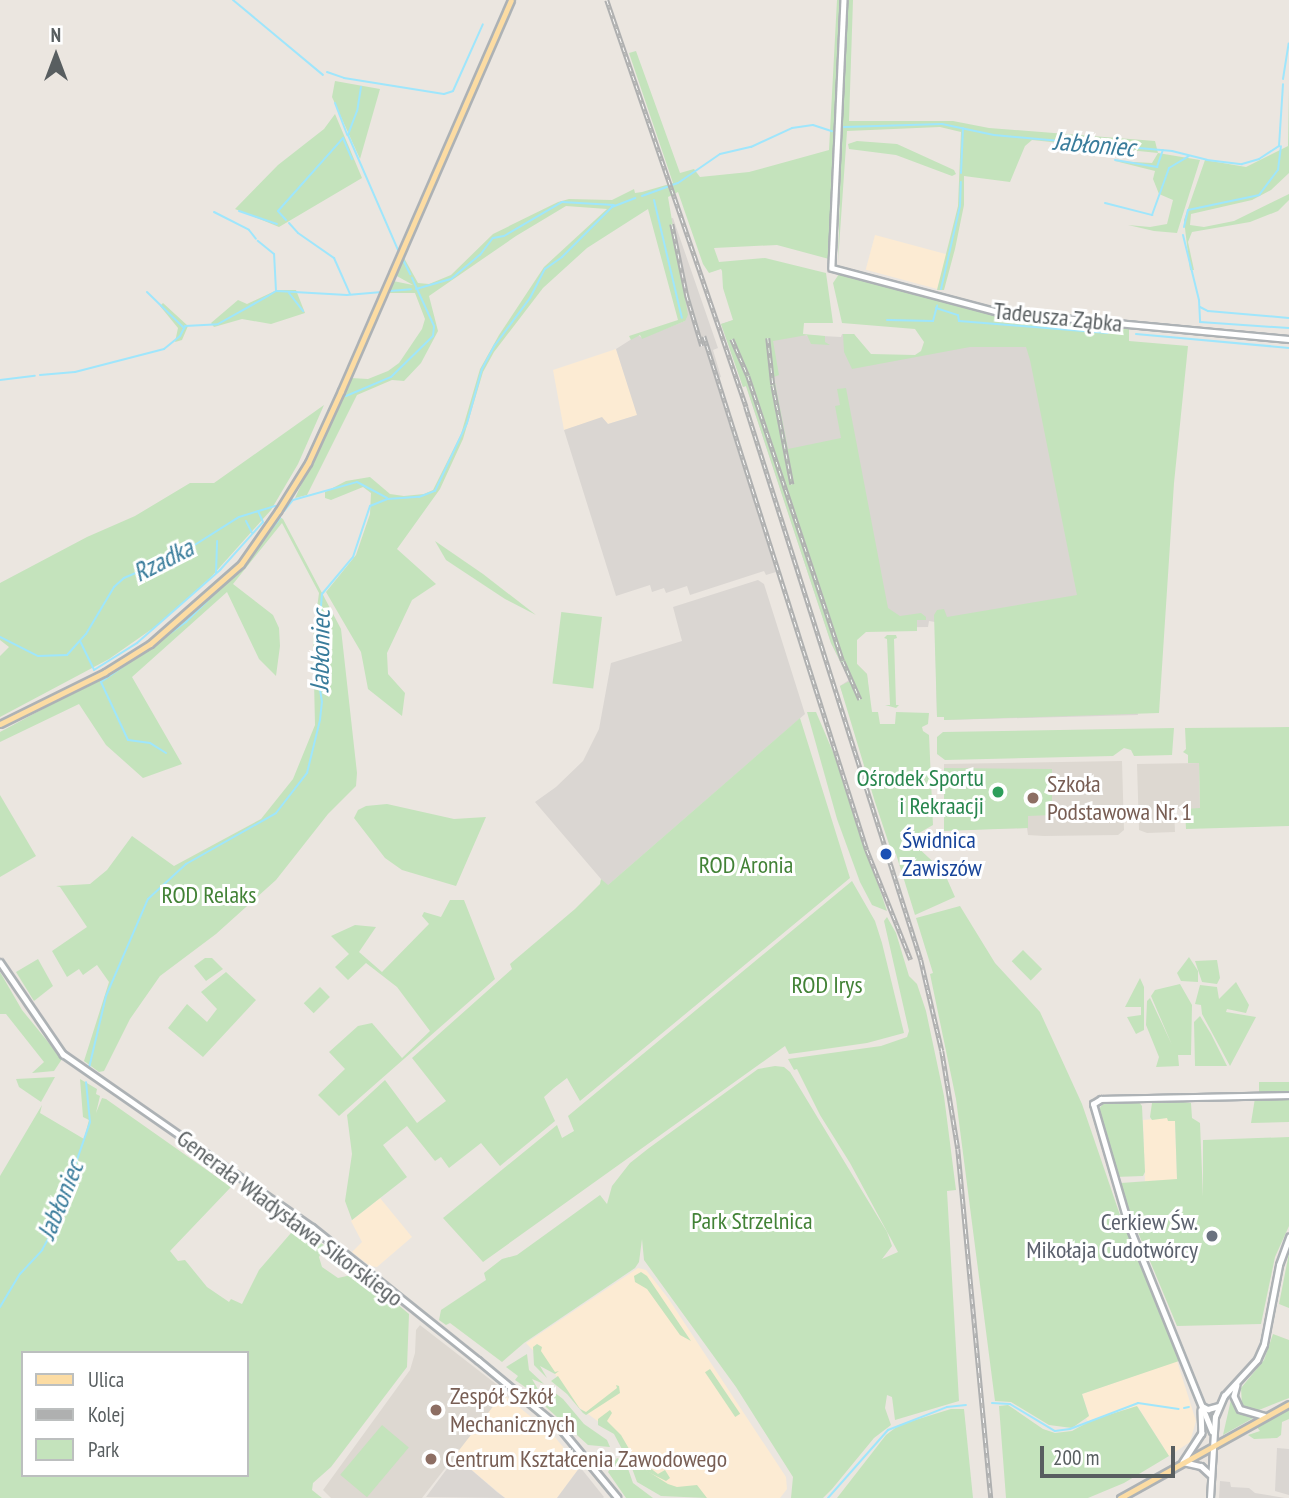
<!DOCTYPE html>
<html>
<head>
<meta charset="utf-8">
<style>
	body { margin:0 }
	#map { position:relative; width:1289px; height:1498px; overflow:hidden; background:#ebe6e0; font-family:"PT Sans Narrow",sans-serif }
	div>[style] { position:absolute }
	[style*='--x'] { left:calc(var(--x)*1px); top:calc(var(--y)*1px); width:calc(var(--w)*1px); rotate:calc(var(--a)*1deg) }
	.commercial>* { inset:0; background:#fcebd3; transform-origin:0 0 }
	.industrial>* { inset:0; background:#dad6d2 }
	.education>* { inset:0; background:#ddd8d1 }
	.green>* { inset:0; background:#c4e3bc; transform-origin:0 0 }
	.stream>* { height:2px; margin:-1px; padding:0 1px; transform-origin:1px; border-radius:1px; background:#9fe6fc }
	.roads { filter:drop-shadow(2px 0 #adb2b5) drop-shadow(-2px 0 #adb2b5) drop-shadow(0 2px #adb2b5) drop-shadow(0 -2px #adb2b5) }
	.tertiary>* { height:4.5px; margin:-2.25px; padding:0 2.25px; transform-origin:2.25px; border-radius:2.25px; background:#fff }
	.primary>* { height:5px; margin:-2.5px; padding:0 2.5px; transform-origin:2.5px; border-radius:2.5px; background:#fcdca3 }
	.rail>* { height:4.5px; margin-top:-2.25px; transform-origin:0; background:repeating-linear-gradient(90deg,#fff 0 5px,#afb0b0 0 10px); box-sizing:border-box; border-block:2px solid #afb0b0 }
	.dots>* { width:19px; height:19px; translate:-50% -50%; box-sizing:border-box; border:4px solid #fff; border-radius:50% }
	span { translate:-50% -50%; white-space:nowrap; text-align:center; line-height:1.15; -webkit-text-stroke:6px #fff; paint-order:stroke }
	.street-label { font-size:24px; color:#585e60 }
	.leisure-label { font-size:24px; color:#27864d }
	.right { translate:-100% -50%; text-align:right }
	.education-label { font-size:24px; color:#785e54 }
	.left { translate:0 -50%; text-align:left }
	.transit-label { font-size:24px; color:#164399 }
	.park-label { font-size:24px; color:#428236 }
	.worship-label { font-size:24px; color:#5b616d }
	.water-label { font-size:26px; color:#397c9b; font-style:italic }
	.legend { position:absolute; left:21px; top:1351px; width:228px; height:126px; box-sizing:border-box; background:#fff; border:2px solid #bcbfbf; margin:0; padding:9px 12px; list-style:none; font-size:21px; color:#585e60 }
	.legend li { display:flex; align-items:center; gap:14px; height:35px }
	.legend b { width:35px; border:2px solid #bcbfbf }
	.north { position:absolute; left:21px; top:21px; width:70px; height:70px; -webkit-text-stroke:5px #fff; paint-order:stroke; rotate:0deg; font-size:19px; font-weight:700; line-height:28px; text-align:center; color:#585e60 }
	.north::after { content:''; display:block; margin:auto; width:24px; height:32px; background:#585e60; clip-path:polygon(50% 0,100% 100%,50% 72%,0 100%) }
	.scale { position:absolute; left:1040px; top:1446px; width:135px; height:32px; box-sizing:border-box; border:4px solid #585e60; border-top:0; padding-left:9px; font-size:21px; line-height:24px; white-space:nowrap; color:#585e60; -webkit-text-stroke:5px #fff; paint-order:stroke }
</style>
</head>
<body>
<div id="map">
	<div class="commercial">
		<div style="left:875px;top:235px;width:74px;height:36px;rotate:15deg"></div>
		<div style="clip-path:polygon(616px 349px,638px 415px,608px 424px,602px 418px,564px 430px,553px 370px)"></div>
		<div style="clip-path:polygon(1167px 1118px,1175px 1121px,1177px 1180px,1145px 1181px,1143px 1120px)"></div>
		<div style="clip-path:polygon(380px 1198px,412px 1237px,377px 1267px,370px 1266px,352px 1252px,362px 1242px,351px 1221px)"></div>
		<div style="clip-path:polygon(638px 1268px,646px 1270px,668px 1298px,786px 1477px,787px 1489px,780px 1498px,705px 1498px,671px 1487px,644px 1474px,633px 1464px,614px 1433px,577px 1406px,553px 1371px,526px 1343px)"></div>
		<div style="clip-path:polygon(1177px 1361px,1196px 1421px,1190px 1442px,1169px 1456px,1138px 1407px,1089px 1422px,1086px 1419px,1089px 1415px,1082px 1394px)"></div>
		<div style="clip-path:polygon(503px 1394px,553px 1435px,580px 1467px,557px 1498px,505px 1498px,454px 1455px)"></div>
	</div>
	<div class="industrial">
		<div style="clip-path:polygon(673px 218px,718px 348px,713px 350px,721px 377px,715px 379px,776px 572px,766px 575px,764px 571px,690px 595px,687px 586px,666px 593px,664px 588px,652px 592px,650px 585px,616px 596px,564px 430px,602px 417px,608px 424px,637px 415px,616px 349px,638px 335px,642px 338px,685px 321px,669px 219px)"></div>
		<div style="clip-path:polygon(733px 320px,803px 335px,841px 337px,842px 334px,854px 334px,876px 364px,930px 353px,932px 330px,1068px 346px,1138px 715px,944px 720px,944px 717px,937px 717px,935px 622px,929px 621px,928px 627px,856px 628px,857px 664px,867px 674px,871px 713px,853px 725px,840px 686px,849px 680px,831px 643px,746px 386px,743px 387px,721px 324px)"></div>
		<div style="clip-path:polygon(758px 580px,764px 584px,805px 714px,607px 886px,535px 802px,556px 787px,583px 761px,599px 729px,611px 663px,682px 641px,673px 607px)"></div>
		<div style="clip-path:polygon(1277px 1448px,1289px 1449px,1289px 1495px,1275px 1491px)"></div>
		<div style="clip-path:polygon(454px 1455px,497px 1492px,505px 1498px,426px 1497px,449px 1466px,447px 1464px)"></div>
		<div style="clip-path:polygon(580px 1467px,604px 1497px,603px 1498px,557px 1498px)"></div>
		<div style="clip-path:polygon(1220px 1481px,1230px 1482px,1231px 1487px,1249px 1488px,1255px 1493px,1285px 1498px,1219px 1498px)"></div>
	</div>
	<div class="education">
		<div style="clip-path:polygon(1122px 761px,1124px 830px,1118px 835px,1044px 836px,1028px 835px,1027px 828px,944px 830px,944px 764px)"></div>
		<div style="clip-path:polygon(1199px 763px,1200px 809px,1174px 809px,1175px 832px,1147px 833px,1139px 830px,1137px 764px)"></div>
		<div style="clip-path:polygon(420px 1325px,505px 1391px,422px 1498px,331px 1498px,323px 1490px,410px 1370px,415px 1353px,416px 1330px)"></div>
	</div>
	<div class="green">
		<div style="clip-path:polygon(837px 0,853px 0,849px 121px,953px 121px,989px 128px,1155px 141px,1158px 153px,1200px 160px,1177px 233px,1154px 231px,1128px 225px,1150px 227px,1167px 224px,1173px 200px,1159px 194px,1153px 179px,1155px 171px,1115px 161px,1152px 163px,1158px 153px,1032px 140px,1025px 146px,1010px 182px,964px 176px,964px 205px,955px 249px,944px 290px,937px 290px,958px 206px,961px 132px,940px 127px,847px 131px,838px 262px,842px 121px,835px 121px,829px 259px,777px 245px,714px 248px,719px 262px,765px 258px,826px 273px,833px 323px,804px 323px,803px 334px,825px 336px,825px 342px,830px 345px,811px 344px,807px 335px,773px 341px,779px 375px,774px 377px,788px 449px,841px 438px,835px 406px,840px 405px,837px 389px,846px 388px,888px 608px,900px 616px,921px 613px,926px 617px,926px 620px,917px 620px,917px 631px,866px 632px,857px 640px,857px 664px,867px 674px,872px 712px,878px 712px,880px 724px,895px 724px,896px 712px,929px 713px,928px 724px,922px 727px,923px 731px,929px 735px,933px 825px,919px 833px,913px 843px,944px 872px,955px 897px,915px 915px,896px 854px,892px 853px,875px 802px,840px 686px,850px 681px,831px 643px,746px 386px,743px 387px,721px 324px,733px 320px,723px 288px,722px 271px,721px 269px,709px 273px,703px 264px,678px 192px,668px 197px,688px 315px,685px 321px,642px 339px,640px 335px,631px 340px,629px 336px,678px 320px,648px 209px,587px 248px,543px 288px,494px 352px,483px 372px,463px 439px,440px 489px,397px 549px,436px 584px,412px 600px,387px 653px,388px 674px,405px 693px,402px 716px,368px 689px,361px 652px,326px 592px,356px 555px,370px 514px,371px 493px,363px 487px,331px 500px,325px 498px,325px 492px,346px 481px,370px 477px,390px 494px,404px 496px,424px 494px,433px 490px,461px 434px,480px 369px,499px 335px,544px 267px,607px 209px,566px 206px,516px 236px,429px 296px,438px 331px,421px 363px,404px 381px,392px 380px,357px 395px,307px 495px,295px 498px,351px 378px,368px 379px,388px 371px,399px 363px,422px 329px,425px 319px,415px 293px,388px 293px,393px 281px,413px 285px,395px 275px,403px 256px,418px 283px,429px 284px,451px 275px,493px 234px,558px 202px,569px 199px,612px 200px,634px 189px,635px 193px,642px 192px,673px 183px,629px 53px,636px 51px,680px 173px,694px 169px,700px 177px,749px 172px,829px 150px)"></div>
		<div style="clip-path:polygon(335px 81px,380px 89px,360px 159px,332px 97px)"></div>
		<div style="clip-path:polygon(1289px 88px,1289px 173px,1271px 190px,1252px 200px,1191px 214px,1190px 225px,1204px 227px,1234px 221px,1289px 194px,1289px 200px,1278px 211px,1250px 222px,1192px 232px,1188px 242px,1194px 270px,1190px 270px,1184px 220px,1205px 160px,1246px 167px,1288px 146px)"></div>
		<div style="clip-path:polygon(335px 114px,362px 178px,279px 227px,235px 209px,278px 165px,324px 129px)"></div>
		<div style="clip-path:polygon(857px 141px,897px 144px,954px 170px,956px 174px,952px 176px,896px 155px,849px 149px,848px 144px)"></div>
		<div style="clip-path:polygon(839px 274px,968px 309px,1026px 319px,1129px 328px,1129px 341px,1188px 346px,1174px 483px,1159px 713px,944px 720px,944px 717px,937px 717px,934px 615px,937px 610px,944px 609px,947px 617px,1077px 595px,1030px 360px,1026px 347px,970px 347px,852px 369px,844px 352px,843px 334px,854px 334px,871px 354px,915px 355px,921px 351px,924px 342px,915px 329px,842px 323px,833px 283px)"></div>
		<div style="clip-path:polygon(277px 290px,296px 290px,305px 313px,271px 324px,242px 319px,214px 327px,211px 323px,238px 300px,247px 304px)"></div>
		<div style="clip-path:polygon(163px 303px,188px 326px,182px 340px,175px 342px,178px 328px,160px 306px)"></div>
		<div style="clip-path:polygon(324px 405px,298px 464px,271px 510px,212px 576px,159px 624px,109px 659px,0 717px,0 656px,9px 647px,0 640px,0 583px,87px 537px,135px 516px,190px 483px,214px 483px)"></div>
		<div style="clip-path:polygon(278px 516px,283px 519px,341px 629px,357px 773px,356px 786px,328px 814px,276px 880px,216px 934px,160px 976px,130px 1019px,104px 1071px,99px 1072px,84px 1061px,109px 982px,97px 965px,83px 975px,79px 969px,67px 977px,52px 951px,87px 927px,60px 887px,56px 886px,90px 884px,107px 870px,132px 836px,174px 866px,261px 819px,293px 779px,315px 725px,313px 638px,319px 593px,282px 523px,233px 584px,273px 615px,279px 628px,280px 646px,276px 676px,259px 659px,227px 592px,132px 677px,182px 764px,143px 778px,106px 745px,79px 704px,0 742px,0 732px,106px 675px,161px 638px,234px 574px)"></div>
		<div style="clip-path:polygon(435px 541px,483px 574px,536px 615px,505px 599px,458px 568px,446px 560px)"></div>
		<div style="left:602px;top:617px;width:72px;height:41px;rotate:97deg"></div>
		<div style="clip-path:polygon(887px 635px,896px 635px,897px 638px,894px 639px,896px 705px,899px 705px,896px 708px,885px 705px,890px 705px,887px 639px,884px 638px)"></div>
		<div style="clip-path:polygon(807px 712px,816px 712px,836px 759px,887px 911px,872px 905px,860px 882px,837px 819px)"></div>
		<div style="clip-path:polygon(800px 718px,850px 878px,580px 1101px,567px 1078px,554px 1088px,544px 1097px,555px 1121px,500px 1166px,481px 1143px,449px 1168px,441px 1157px,435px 1161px,407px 1126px,383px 1145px,407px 1177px,352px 1220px,345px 1201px,352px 1154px,347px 1115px,385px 1080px,417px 1123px,446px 1101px,412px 1058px,512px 969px,510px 964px,575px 909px,600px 884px,601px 879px,608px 885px)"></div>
		<div style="clip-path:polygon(1289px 727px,1289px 826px,1186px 829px,1185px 809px,1200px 808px,1199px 763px,1188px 763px,1188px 755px,1183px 752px,1186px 749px,1185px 728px)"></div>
		<div style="clip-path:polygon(1174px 728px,1172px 755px,1134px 756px,1131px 750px,1124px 748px,1113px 756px,945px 760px,937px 754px,937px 737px,943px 732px)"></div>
		<div style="clip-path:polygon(944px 768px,1052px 769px,1052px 815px,1028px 816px,1028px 828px,944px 831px)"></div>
		<div style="clip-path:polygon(0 795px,36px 856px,0 877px)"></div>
		<div style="clip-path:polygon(387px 804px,454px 819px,486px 817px,456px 886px,402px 870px,385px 858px,354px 818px,358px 810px,366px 806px)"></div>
		<div style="clip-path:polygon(852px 881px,875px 921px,882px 943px,904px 1033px,867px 1043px,804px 1052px,789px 1054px,785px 1046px,483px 1262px,443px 1218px,557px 1125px,562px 1138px,574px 1131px,568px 1116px)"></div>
		<div style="clip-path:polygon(450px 900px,464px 900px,495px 979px,339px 1116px,318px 1095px,345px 1069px,329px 1052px,358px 1026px,372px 1023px,402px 1058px,430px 1031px,397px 987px,366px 963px,348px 980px,335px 967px,349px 954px,331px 936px,355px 925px,376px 927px,359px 952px,382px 972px,429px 924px,422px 916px,424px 912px,441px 917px)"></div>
		<div style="clip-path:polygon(960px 906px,995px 963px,1040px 1012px,1082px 1104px,1121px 1218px,1179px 1361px,1082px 1394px,1089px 1416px,1072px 1428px,1049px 1425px,1011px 1402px,995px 1401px,956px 1099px,930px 974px,933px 973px,916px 918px)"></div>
		<div style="clip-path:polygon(887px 917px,896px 933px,909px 976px,917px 984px,926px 1011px,944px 1096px,956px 1190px,947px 1191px,959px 1401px,895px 1420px,892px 1397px,887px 1395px,885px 1408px,891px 1425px,874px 1438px,832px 1489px,823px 1498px,791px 1498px,793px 1477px,736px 1387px,644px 1260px,642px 1239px,639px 1262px,635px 1268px,524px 1343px,502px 1362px,450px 1323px,446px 1325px,439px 1320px,441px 1310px,486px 1280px,484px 1273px,502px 1259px,517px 1255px,600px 1195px,607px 1204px,612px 1186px,630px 1163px,649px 1148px,758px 1069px,775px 1066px,784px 1067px,790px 1072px,887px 1232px,892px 1246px,882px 1259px,898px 1252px,850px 1163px,820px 1115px,797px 1069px,794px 1070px,788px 1059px,881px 1046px,907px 1037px,909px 1031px,884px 921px)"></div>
		<div style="left:1023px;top:950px;width:27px;height:16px;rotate:45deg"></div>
		<div style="clip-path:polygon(1189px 957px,1198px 971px,1198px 982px,1181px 981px,1177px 973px)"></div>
		<div style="clip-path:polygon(205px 958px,212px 958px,223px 969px,206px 981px,194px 966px)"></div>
		<div style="clip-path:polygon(38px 959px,53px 986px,34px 1001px,16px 972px)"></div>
		<div style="clip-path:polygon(1217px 960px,1220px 978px,1217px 984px,1202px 982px,1195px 961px)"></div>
		<div style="clip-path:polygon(0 972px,22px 1010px,62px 1059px,54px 1071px,32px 1073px,44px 1062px,6px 1014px,0 1014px)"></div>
		<div style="clip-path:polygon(226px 972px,256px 1000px,203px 1057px,168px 1028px,187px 1004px,207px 1022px,217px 1009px,201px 992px)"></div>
		<div style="clip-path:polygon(1140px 978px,1144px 987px,1144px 1030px,1136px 1034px,1127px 1017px,1141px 1015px,1141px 1007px,1125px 1007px)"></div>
		<div style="clip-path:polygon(1236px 982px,1249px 1005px,1246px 1013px,1227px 1009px,1226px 1012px,1256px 1017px,1230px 1066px,1202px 1014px,1201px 1005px,1195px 1004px,1200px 985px,1217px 987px,1219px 999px)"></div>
		<div style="clip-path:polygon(1180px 984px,1192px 1005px,1191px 1055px,1178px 1055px,1179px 1066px,1156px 1067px,1159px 1057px,1146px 1025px,1147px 1001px,1150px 998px,1172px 1045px,1151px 996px,1155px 990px)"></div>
		<div style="left:320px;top:987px;width:14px;height:23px;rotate:45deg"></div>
		<div style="clip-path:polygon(1200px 1016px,1211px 1034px,1227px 1066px,1195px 1066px,1194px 1022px)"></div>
		<div style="clip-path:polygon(55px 1077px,41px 1102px,19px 1087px,16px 1079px)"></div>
		<div style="clip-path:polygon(evenodd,80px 1079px,97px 1089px,96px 1094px,100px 1096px,96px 1113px,102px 1098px,106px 1099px,231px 1187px,170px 1251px,178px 1261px,185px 1260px,207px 1287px,229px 1302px,231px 1299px,242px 1304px,259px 1270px,297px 1226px,325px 1246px,319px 1257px,322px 1267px,338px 1278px,360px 1273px,409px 1314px,407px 1367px,331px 1467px,313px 1483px,312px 1490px,322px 1498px,0 1498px,0 1176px,42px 1105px,40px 1113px,84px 1139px,89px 1120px,83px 1117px,80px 1079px,23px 1353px,247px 1353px,247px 1475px,23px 1475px,23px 1353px)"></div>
		<div style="left:1259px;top:1082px;width:30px;height:11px"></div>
		<div style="clip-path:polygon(1289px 1097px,1289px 1122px,1251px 1123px,1255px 1098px)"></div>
		<div style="clip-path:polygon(1176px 1101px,1191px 1103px,1192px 1118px,1200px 1123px,1203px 1197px,1203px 1140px,1289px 1137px,1289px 1226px,1275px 1257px,1261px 1324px,1177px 1326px,1125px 1201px,1121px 1183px,1177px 1179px,1175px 1121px,1168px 1121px,1167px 1118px,1152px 1120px,1150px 1117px,1152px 1103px)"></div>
		<div style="clip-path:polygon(1139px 1102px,1142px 1106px,1145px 1172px,1143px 1176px,1115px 1177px,1097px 1111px,1104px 1103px)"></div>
		<div style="clip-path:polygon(1289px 1253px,1289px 1308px,1279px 1304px)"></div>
		<div style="clip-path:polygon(641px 1272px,647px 1276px,691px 1341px,680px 1335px,647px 1289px,635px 1282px,634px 1276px)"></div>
		<div style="clip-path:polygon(1273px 1334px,1289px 1340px,1289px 1398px,1254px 1412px,1242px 1406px,1241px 1388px,1264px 1360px)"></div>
		<div style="clip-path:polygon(537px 1344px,542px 1347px,541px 1351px,555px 1372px,559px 1371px,555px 1374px,540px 1366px,547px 1378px,534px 1365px,533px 1347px)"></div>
		<div style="clip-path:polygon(527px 1354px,529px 1370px,544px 1384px,532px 1379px,539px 1391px,535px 1394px,515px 1380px,518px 1376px,506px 1367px)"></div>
		<div style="left:710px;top:1369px;width:54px;height:6px;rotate:56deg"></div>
		<div style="clip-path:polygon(558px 1376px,580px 1409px,586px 1412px,617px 1388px,616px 1385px,619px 1386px,620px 1393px,586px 1415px,583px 1413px,567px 1394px,551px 1381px)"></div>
		<div style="clip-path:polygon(546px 1386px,563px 1399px,584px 1424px,607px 1440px,610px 1447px,588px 1445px,536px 1398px)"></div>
		<div style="clip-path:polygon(1232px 1395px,1240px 1412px,1255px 1417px,1223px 1435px)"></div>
		<div style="clip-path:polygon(1008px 1405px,1043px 1429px,1055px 1433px,1072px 1431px,1092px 1420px,1137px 1406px,1169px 1456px,1124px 1483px,1088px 1498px,1006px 1498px,999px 1406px)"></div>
		<div style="clip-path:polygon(951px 1409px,964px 1409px,973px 1498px,837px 1498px,886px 1435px,899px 1425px)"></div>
		<div style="clip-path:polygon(610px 1410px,612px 1413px,607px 1421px,621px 1435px,632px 1454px,658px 1474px,665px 1470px,670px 1478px,666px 1481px,648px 1472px,624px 1453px,614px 1434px,598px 1425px,598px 1419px)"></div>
		<div style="clip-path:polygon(1289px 1410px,1289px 1419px,1282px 1422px,1281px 1435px,1277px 1438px,1254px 1439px,1248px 1435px,1260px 1431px,1256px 1426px)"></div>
		<div style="left:382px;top:1425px;width:35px;height:65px;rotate:40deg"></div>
		<div style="clip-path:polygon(622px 1455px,668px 1484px,677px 1487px,697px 1485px,707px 1498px,661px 1496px,637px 1482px,629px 1460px)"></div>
		<div style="clip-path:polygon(617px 1458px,626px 1463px,633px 1483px,653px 1498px,626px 1498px,608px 1472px)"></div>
	</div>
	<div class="stream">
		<div style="--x:233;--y:0;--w:117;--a:39.8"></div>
		<div style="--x:327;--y:72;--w:18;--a:19"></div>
		<div style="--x:344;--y:78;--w:101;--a:9.1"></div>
		<div style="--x:444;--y:94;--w:9;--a:-18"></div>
		<div style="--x:453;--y:91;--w:73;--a:-65.9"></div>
		<div style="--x:1283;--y:79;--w:36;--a:-81"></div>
		<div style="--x:361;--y:87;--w:24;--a:99"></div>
		<div style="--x:357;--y:111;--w:26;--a:111"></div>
		<div style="--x:348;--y:135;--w:125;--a:66.5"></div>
		<div style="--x:335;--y:103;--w:34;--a:69"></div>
		<div style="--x:844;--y:127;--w:98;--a:-1.8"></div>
		<div style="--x:942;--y:124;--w:53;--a:11.9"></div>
		<div style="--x:994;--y:135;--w:179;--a:5.1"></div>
		<div style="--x:1172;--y:151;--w:36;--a:14"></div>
		<div style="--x:1207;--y:160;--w:35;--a:7"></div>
		<div style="--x:1242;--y:164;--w:18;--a:-16"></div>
		<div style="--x:1259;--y:159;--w:24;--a:-33"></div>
		<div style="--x:1279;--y:146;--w:62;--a:-86.3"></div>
		<div style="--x:1115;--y:160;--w:43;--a:9.5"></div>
		<div style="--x:1157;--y:167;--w:18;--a:-71"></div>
		<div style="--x:961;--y:173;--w:45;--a:-87.5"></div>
		<div style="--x:642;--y:196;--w:38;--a:-20"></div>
		<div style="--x:678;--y:183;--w:51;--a:-34.6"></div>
		<div style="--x:720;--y:154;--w:32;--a:-13"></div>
		<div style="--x:751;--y:147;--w:45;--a:-24.9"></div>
		<div style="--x:792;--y:128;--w:21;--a:-8"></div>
		<div style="--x:813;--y:125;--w:20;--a:18"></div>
		<div style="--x:654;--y:200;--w:121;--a:76.7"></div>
		<div style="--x:1105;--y:203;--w:49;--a:14.3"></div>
		<div style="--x:1152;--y:215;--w:50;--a:-70.1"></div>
		<div style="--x:1169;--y:168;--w:23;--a:-31"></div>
		<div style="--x:239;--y:211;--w:40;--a:18.9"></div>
		<div style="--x:214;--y:212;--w:39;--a:27"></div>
		<div style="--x:249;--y:230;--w:11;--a:52"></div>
		<div style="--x:286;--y:220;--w:12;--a:-132"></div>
		<div style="--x:278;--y:211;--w:98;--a:-48.3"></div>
		<div style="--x:343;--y:138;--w:23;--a:67"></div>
		<div style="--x:289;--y:223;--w:13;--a:48"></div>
		<div style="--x:298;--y:233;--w:44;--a:34.8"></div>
		<div style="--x:334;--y:258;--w:39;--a:66"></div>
		<div style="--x:1184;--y:227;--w:17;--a:-77"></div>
		<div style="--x:1188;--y:210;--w:73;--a:-11.9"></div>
		<div style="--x:1259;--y:195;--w:31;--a:-53"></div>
		<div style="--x:1278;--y:170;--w:24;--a:-83"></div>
		<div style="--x:1183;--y:235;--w:67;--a:76.2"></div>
		<div style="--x:1199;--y:300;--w:22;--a:87"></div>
		<div style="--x:1200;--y:322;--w:89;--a:3.9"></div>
		<div style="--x:403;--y:260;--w:16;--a:63"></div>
		<div style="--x:416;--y:289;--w:36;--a:-16"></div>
		<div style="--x:451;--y:279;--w:38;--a:-40"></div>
		<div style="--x:480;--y:255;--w:21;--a:-53"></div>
		<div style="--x:493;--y:238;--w:11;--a:-10"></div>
		<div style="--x:504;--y:236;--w:67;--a:-30.4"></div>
		<div style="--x:562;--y:202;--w:52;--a:3.3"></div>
		<div style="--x:941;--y:289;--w:85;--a:-77.1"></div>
		<div style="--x:960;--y:206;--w:24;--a:-88"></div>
		<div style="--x:277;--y:291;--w:70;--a:3.3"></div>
		<div style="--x:347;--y:295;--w:32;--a:-5"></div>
		<div style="--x:390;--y:291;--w:21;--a:-5"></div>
		<div style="--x:147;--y:292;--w:52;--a:44.2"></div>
		<div style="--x:289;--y:293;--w:23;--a:52"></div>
		<div style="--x:1200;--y:307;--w:9;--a:27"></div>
		<div style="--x:1208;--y:311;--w:81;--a:4.9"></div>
		<div style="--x:936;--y:308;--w:23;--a:18"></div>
		<div style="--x:958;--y:315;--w:6;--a:81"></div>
		<div style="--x:959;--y:321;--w:149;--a:4.6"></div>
		<div style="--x:887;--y:320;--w:46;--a:1.2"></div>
		<div style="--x:933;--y:321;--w:16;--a:-75"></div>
		<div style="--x:1136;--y:334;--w:154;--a:5.2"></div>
		<div style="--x:40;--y:375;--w:35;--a:-5"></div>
		<div style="--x:75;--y:372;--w:92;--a:-14.5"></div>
		<div style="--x:164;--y:349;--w:21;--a:-39"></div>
		<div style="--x:180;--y:336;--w:11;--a:-63"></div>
		<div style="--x:185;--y:326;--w:33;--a:-3"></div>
		<div style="--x:218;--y:324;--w:57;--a:-29.2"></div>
		<div style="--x:268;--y:296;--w:9;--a:-32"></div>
		<div style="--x:276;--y:291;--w:37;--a:-93"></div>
		<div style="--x:274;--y:254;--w:21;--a:-141"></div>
		<div style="--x:0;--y:380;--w:35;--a:-7"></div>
		<div style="--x:346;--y:396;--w:49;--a:-22.9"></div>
		<div style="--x:391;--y:377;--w:59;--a:-44.3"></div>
		<div style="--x:433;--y:336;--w:10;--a:-84"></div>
		<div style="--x:434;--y:326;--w:53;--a:-114.6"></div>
		<div style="--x:284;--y:511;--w:14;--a:-51"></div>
		<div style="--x:293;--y:500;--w:66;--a:-15.7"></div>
		<div style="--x:357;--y:482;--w:34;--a:28"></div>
		<div style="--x:246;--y:521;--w:13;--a:63"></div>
		<div style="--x:246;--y:561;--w:55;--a:-51.7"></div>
		<div style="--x:216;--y:573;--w:32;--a:-88"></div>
		<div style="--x:0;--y:637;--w:42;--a:26.6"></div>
		<div style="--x:38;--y:656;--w:29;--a:-2"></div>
		<div style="--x:67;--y:655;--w:28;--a:-48"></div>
		<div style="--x:86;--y:634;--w:55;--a:-59.2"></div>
		<div style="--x:114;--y:587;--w:13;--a:-42"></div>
		<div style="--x:124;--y:578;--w:63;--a:-23.3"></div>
		<div style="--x:182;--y:553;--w:67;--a:-32.3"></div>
		<div style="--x:239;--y:517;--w:38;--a:-17"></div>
		<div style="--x:80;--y:641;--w:32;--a:64"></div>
		<div style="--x:94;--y:670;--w:51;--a:-32.1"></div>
		<div style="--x:137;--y:643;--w:111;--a:-41.3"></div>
		<div style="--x:220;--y:570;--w:64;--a:-48.1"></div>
		<div style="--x:263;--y:522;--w:12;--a:-114"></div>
		<div style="--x:166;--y:753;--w:19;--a:-148"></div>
		<div style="--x:150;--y:743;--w:22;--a:-172"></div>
		<div style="--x:128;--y:740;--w:64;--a:-115"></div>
		<div style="--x:101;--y:682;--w:104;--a:-35.2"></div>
		<div style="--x:186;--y:622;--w:76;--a:-45"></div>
		<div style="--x:89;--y:1068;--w:74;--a:-76.7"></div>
		<div style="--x:106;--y:996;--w:106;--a:-66.6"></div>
		<div style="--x:148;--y:899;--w:52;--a:-42.6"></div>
		<div style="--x:186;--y:864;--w:103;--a:-29.5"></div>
		<div style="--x:276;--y:813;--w:51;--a:-52.2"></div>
		<div style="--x:307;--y:773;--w:55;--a:-76.2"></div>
		<div style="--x:320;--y:720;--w:18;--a:-84"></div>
		<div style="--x:322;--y:702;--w:38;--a:-99"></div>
		<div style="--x:316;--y:664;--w:70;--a:-85.1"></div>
		<div style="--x:322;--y:594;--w:48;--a:-50"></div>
		<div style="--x:353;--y:557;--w:54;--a:-71.6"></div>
		<div style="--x:370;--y:506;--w:18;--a:-22"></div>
		<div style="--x:387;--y:499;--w:32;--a:-4"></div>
		<div style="--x:419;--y:497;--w:17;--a:-21"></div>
		<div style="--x:435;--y:491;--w:75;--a:-64.8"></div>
		<div style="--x:467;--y:423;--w:56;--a:-74.5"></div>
		<div style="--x:482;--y:369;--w:27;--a:-62"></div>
		<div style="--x:495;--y:345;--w:59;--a:-53.3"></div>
		<div style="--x:530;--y:298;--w:33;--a:-63"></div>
		<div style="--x:545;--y:269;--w:21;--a:-35"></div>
		<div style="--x:562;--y:257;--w:71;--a:-45"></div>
		<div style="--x:612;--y:207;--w:25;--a:-21"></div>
		<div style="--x:0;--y:1307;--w:39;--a:-59"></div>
		<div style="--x:20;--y:1274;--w:33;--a:-47"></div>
		<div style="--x:42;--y:1250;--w:21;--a:-61"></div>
		<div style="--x:52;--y:1232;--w:116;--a:-70.9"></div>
		<div style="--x:90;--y:1122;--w:40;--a:-95.7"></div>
		<div style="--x:992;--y:1403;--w:18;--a:3"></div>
		<div style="--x:1010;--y:1404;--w:52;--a:31"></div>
		<div style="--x:1055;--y:1431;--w:15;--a:-8"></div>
		<div style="--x:1070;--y:1429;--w:73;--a:-20.9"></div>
		<div style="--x:1138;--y:1403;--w:41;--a:8.3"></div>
		<div style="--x:1184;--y:1408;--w:5;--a:-11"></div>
		<div style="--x:828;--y:1498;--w:91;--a:-48.6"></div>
		<div style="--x:888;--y:1430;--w:63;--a:-21.3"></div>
		<div style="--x:947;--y:1407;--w:19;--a:-6"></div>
	</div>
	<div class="roads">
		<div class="tertiary">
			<div style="--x:844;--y:0;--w:268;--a:92.6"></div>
			<div style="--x:832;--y:268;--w:172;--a:14.8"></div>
			<div style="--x:998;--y:312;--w:292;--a:5.3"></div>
			<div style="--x:0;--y:962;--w:112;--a:55.6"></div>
			<div style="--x:63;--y:1054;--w:303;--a:34.8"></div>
			<div style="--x:312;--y:1227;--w:213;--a:38.7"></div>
			<div style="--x:478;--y:1360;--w:108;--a:39.7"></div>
			<div style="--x:561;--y:1429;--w:89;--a:50.4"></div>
			<div style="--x:1237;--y:1385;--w:11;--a:105"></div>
			<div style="--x:1234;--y:1396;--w:14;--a:65"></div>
			<div style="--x:1240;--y:1409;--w:25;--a:16"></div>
			<div style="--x:1202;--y:1406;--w:7;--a:27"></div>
			<div style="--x:1208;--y:1409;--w:11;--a:-15"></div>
			<div style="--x:1201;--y:1410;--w:23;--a:88"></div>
			<div style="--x:1202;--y:1433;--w:35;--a:123"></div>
			<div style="--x:1183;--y:1462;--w:18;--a:13"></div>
			<div style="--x:1201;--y:1466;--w:12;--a:42"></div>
			<div style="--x:1212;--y:1432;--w:221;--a:-112"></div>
			<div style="--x:1129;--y:1227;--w:128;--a:-106.3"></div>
			<div style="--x:1093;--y:1104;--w:9;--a:-32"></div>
			<div style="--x:1101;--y:1099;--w:188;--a:-1.2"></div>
			<div style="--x:1210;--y:1498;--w:81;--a:-86.5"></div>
			<div style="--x:1215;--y:1417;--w:23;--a:-67"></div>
			<div style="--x:1224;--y:1396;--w:49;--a:-47.5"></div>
			<div style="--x:1257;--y:1360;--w:17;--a:-66"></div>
			<div style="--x:1264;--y:1344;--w:80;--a:-79.2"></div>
			<div style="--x:1279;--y:1265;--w:30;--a:-70"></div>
		</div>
		<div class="primary">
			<div style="--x:0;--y:724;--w:117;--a:-26.3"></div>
			<div style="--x:105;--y:672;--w:53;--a:-31.9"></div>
			<div style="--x:150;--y:644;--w:121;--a:-41.3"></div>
			<div style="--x:241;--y:564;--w:65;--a:-55.1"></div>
			<div style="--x:278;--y:511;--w:57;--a:-58"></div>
			<div style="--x:308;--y:463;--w:79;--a:-65.4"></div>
			<div style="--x:341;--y:391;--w:426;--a:-66.5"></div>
			<div style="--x:1120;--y:1498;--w:193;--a:-29.1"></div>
		</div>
	</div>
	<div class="rail">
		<div style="--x:607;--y:0;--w:430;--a:71.1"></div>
		<div style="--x:746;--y:407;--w:580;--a:72.44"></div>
		<div style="--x:921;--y:960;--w:93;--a:77"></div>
		<div style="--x:942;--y:1051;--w:99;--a:80.7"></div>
		<div style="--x:958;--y:1149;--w:351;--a:84.6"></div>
		<div style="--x:672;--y:224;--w:74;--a:78.2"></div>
		<div style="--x:687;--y:296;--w:52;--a:73.3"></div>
		<div style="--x:704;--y:336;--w:539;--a:72.41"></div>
		<div style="--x:867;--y:850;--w:118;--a:68.2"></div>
		<div style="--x:768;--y:338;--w:47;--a:83.9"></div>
		<div style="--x:773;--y:385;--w:101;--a:79.1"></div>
		<div style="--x:732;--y:339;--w:40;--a:66.6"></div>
		<div style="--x:748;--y:376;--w:300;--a:71.6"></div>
		<div style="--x:843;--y:661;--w:42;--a:65.9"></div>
	</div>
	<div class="dots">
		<div style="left:998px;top:792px;background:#2e9e5b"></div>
		<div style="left:1033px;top:798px;background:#8d6e63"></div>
		<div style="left:886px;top:854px;background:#1a4fb4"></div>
		<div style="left:1212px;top:1236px;background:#6b7280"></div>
		<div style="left:436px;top:1410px;background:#8d6e63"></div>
		<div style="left:431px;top:1459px;background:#8d6e63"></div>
	</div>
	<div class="street-label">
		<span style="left:1058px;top:317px;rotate:6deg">Tadeusza Ząbka</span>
		<span style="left:290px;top:1218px;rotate:37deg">Generała Władysława Sikorskiego</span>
	</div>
	<div class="leisure-label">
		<span class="right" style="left:984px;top:792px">Ośrodek Sportu<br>i Rekraacji</span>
	</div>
	<div class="education-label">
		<span class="left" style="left:1047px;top:798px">Szkoła<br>Podstawowa Nr. 1</span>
		<span class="left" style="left:450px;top:1410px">Zespół Szkół<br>Mechanicznych</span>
		<span class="left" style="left:445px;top:1459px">Centrum Kształcenia Zawodowego</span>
	</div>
	<div class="transit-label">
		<span class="left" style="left:902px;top:854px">Świdnica<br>Zawiszów</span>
	</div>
	<div class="park-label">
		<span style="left:746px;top:865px">ROD Aronia</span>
		<span style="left:209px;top:895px">ROD Relaks</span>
		<span style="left:827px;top:985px">ROD Irys</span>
		<span style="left:752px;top:1221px">Park Strzelnica</span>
	</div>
	<div class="worship-label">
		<span class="right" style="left:1198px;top:1236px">Cerkiew Św.<br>Mikołaja Cudotwórcy</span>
	</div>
	<div class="water-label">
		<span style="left:1094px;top:144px;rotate:5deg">Jabłoniec</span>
		<span style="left:163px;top:560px;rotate:-27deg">Rzadka</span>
		<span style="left:320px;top:651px;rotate:-89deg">Jabłoniec</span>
		<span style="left:60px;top:1200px;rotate:-68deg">Jabłoniec</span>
	</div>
	<ul class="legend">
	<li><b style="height:9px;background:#fcdca3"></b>Ulica</li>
	<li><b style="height:9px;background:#afb0b0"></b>Kolej</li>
	<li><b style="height:19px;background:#c4e3bc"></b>Park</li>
	</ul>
	<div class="north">N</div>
	<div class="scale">200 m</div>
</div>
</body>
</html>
